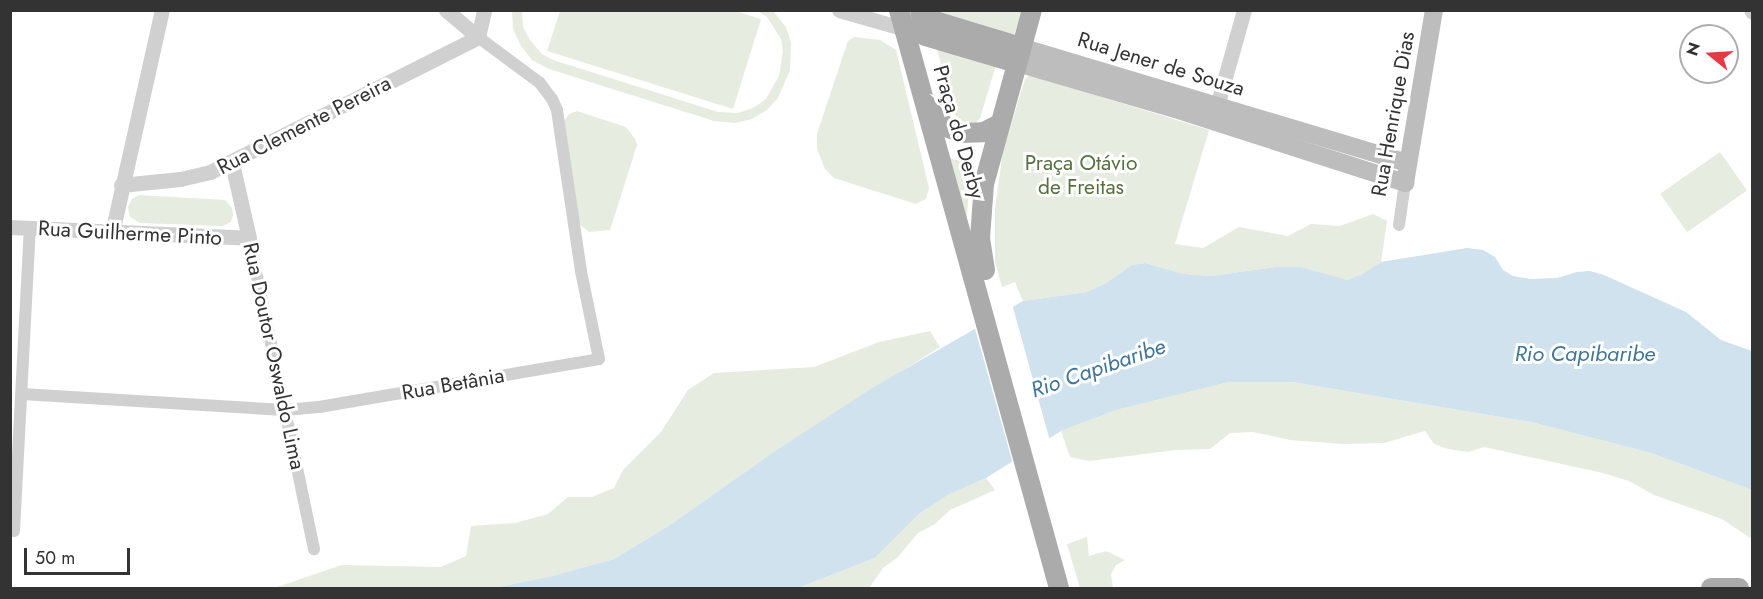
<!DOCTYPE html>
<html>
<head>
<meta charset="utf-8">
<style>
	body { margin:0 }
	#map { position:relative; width:1763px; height:599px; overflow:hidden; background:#fff; font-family:Jost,sans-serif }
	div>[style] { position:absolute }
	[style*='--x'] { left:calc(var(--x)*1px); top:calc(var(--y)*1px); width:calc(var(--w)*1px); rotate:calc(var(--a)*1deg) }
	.green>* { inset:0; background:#e6ecdf; transform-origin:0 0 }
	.water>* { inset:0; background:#cfe2ee }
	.pier>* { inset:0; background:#fff }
	.minor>* { height:12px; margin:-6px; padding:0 6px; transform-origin:6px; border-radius:6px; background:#d0d0d0 }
	.tertiary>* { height:15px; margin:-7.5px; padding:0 7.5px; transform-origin:7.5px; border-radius:7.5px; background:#d0d0d0 }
	.secondary>* { height:18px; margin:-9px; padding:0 9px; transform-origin:9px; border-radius:9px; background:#bdbdbd }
	.primary>* { height:20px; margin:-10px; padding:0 10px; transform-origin:10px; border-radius:10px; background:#ababab }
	span { translate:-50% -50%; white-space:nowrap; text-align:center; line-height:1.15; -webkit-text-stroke:6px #fff; paint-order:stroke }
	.street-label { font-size:21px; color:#333 }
	.park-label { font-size:21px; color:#56703f }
	.water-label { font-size:22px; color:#3f7597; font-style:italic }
	.frame { position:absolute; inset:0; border:12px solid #333; pointer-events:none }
	.north { position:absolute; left:1679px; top:24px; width:60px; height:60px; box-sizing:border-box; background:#fff; border:2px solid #adadad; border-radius:50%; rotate:288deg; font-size:16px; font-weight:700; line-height:24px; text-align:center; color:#333 }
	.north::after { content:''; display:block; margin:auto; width:21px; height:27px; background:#e63946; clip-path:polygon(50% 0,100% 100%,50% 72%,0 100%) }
	.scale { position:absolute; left:24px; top:548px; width:106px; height:27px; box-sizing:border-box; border:3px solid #333; border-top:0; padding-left:8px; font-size:18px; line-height:21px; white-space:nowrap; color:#333; -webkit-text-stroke:4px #fff; paint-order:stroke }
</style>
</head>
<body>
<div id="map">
	<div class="green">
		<div style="clip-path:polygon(512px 11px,522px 11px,523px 27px,530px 40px,542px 54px,553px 60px,718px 112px,738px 113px,753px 108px,766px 99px,779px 76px,783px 51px,781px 39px,767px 17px,758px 11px,773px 11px,786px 27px,791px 43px,790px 70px,778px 98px,767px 110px,752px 119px,735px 123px,714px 121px,549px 69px,532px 60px,521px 46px,513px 29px)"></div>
		<div style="clip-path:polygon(735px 11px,761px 19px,733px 109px,547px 51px,560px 11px)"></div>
		<div style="clip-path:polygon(938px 11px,1023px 11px,1013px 37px,942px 17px)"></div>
		<div style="clip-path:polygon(854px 37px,880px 40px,896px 50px,929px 188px,926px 199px,916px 204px,834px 178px,825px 169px,817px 149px,817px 134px,848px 41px)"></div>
		<div style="clip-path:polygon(936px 46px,996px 65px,980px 118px,975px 124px,970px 126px,959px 123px,956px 118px)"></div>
		<div style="clip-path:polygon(1030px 75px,1209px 130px,1175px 244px,1203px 248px,1239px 227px,1288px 236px,1311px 224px,1340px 226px,1373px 214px,1387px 221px,1381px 262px,1362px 274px,1347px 280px,1275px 267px,1211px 276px,1184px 274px,1145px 263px,1132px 265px,1106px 283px,1087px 292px,1023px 301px,1015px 282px,1002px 287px,995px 262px,995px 209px,1003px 151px,1025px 79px)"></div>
		<div style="clip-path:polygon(577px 111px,626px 127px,635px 139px,637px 145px,610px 230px,589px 232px,579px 224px,563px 123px,569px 114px)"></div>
		<div style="left:1720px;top:152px;width:47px;height:73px;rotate:55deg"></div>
		<div style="clip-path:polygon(945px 154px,954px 160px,971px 160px,966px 232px)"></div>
		<div style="clip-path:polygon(139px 195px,225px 200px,232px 208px,233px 215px,231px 222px,223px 226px,140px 223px,130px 217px,128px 207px,132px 199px)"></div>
		<div style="clip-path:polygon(930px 331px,940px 347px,772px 453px,670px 525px,614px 559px,552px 576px,494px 588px,274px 588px,342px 565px,441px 567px,466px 556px,471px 526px,515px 523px,548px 514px,568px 497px,592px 497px,614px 488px,623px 470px,661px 432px,688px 390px,714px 373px,814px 367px,879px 342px)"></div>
		<div style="clip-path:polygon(1229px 382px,1292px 382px,1531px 422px,1651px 453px,1752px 490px,1752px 539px,1722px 519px,1654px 495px,1629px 481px,1603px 473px,1484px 447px,1468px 452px,1448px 449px,1434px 444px,1425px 431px,1384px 443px,1343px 444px,1290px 440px,1253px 432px,1230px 433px,1210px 449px,1176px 450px,1089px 461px,1070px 457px,1061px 431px,1116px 410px)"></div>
		<div style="clip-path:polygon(986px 478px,995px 490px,950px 510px,935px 524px,918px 533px,897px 558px,883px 568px,869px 588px,798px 588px,875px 558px,920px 513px,948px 495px)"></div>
		<div style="clip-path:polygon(1087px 537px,1089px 556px,1106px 551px,1125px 560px,1116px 565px,1111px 574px,1113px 588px,1080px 588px,1067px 544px)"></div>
	</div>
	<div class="water">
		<div style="clip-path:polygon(1467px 248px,1483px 250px,1495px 257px,1503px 270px,1513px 276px,1531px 279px,1557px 278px,1577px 272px,1590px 271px,1604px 275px,1686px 312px,1721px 340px,1752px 351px,1752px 490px,1651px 453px,1531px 422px,1292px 382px,1229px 382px,1116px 410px,1061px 431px,986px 478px,948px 495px,920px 513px,875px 558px,798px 588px,494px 588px,552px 576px,614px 559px,670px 525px,772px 453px,874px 387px,1023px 301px,1087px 292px,1106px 283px,1132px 265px,1145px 263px,1184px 274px,1211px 276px,1275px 267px,1300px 267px,1347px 280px,1362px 274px,1381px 262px)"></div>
	</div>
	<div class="pier">
		<div style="clip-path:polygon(1012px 304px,1050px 441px,1013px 464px,974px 325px)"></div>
	</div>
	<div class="minor">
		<div style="--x:1750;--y:10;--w:4;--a:63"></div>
		<div style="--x:1399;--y:225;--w:42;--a:-81.9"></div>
		<div style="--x:249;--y:238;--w:318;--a:78.2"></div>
		<div style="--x:22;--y:394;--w:263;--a:3.5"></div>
		<div style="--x:285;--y:410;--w:34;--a:-5"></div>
		<div style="--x:319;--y:407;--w:284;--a:-9.7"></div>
		<div style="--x:599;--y:359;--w:90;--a:-101.6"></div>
		<div style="--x:581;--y:271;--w:163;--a:-98.5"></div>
		<div style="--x:557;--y:110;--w:12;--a:-114"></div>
		<div style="--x:552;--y:99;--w:20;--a:-127"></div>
		<div style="--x:540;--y:83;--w:77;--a:-143.4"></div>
		<div style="--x:14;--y:531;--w:303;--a:-87"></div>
	</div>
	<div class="tertiary">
		<div style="--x:446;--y:10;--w:42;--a:40.2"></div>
		<div style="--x:839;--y:10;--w:69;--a:16.1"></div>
		<div style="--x:478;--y:37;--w:28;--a:-77"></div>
		<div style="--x:1217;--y:106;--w:100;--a:-74.3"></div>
		<div style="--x:121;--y:185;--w:59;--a:-5.8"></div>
		<div style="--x:180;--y:179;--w:31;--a:-13"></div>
		<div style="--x:210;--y:172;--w:300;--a:-26.7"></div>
		<div style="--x:10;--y:227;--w:239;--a:2.6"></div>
		<div style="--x:249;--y:238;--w:77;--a:-102.8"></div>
		<div style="--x:112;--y:233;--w:229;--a:-77.4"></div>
	</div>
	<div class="secondary">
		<div style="--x:1021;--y:47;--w:404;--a:16.7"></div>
		<div style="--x:1017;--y:63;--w:165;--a:16.2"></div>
		<div style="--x:1175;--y:109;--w:242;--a:17.8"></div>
		<div style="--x:1405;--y:183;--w:175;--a:-80.5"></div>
	</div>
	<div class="primary">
		<div style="--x:899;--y:10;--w:600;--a:74.53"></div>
		<div style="--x:920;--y:10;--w:26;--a:79"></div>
		<div style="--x:925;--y:36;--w:96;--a:16.4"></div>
		<div style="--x:922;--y:17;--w:103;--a:16.9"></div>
		<div style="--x:930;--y:110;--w:23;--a:47"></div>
		<div style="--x:946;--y:127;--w:16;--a:22"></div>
		<div style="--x:961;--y:133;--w:23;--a:-2"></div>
		<div style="--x:984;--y:132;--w:16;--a:-27"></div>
		<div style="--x:985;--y:270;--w:32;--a:-99"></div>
		<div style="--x:980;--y:238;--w:54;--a:-85.8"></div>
		<div style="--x:984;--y:184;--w:180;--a:-74.6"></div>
		<div style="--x:1711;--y:588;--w:28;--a:0"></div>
	</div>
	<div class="street-label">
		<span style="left:1161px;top:64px;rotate:17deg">Rua Jener de Souza</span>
		<span style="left:1393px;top:114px;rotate:-80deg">Rua Henrique Dias</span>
		<span style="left:304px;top:125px;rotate:-27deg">Rua Clemente Pereira</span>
		<span style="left:959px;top:132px;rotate:74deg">Praça do Derby</span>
		<span style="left:130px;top:233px;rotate:3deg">Rua Guilherme Pinto</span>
		<span style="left:274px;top:356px;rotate:78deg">Rua Doutor Oswaldo Lima</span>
		<span style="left:453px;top:384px;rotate:-10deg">Rua Betânia</span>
	</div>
	<div class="park-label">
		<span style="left:1081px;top:175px">Praça Otávio<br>de Freitas</span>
	</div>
	<div class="water-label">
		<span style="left:1585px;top:354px">Rio Capibaribe</span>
		<span style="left:1098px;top:368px;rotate:-19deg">Rio Capibaribe</span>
	</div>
	<div class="frame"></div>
	<div class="north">N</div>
	<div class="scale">50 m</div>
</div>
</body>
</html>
